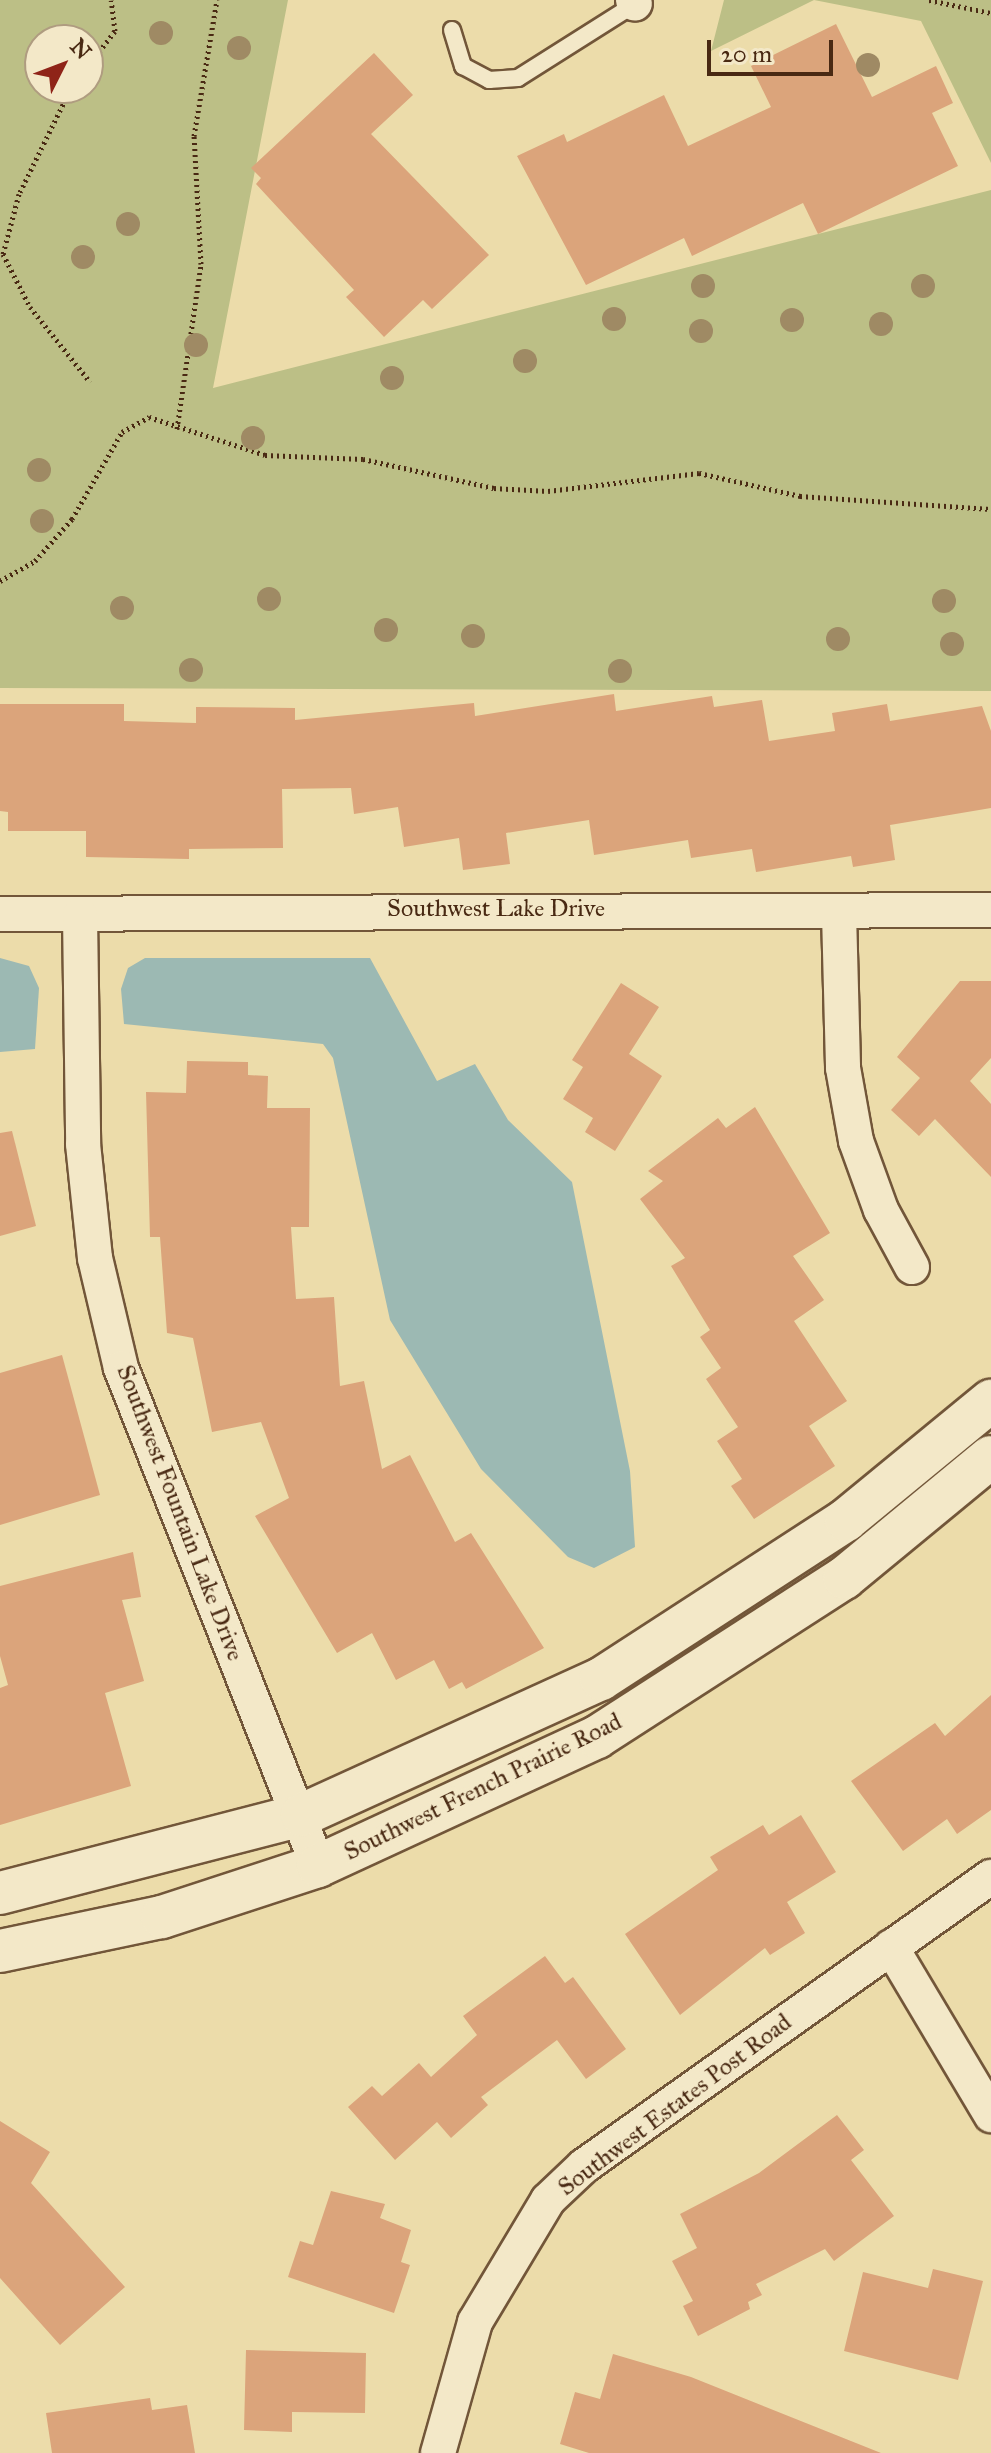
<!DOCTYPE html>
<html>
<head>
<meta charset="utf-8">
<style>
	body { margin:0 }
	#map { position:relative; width:991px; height:2453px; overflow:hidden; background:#ecdcaa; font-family:"IM FELL Great Primer",serif }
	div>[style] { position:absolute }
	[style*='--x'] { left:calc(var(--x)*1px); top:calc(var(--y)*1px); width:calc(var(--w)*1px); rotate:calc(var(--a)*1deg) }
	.green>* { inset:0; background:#bcbf86 }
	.water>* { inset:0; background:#9cb9b3 }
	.building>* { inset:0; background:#dba47b }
	.path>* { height:5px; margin-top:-2.5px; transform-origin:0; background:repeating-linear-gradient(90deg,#492913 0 2px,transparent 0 6px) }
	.roads { filter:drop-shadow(2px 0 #725639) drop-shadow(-2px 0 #725639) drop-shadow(0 2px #725639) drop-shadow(0 -2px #725639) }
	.service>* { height:16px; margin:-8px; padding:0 8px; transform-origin:8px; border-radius:8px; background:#f3e8c8 }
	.minor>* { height:34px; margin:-17px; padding:0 17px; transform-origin:17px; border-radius:17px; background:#f3e8c8 }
	.tertiary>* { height:42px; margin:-21px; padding:0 21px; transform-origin:21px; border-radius:21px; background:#f3e8c8 }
	.trees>* { width:24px; height:24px; margin:-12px; border-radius:50%; background:#9f8a64 }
	span { translate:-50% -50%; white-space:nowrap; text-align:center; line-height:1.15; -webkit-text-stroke:8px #f3e8c8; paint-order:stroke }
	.street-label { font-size:24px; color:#492913 }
	.north { position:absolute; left:24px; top:24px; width:80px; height:80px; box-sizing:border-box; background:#f3e8c8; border:2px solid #af9c80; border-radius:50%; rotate:48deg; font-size:22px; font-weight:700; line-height:32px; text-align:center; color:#492913 }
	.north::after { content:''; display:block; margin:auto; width:28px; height:36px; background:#8f2418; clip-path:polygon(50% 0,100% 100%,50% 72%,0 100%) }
	.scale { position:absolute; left:707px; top:40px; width:126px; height:36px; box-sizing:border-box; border:4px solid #492913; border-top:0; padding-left:10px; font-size:24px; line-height:28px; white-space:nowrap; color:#492913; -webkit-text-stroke:6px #f3e8c8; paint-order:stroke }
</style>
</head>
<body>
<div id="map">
	<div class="green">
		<div style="clip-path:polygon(evenodd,0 0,288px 0,213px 388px,991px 190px,991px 691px,0 688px,0 0,40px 40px,88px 40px,88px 88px,40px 88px,40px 40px)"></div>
		<div style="clip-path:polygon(724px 0,991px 0,991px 163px,921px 21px,814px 0,711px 51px)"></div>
	</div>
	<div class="water">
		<div style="clip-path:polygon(0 958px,29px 966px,39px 988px,35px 1049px,0 1052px)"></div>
		<div style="clip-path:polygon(145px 958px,370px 958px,437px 1081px,475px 1064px,508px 1120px,572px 1182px,630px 1471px,635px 1547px,594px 1568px,568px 1557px,481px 1469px,390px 1320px,333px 1058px,323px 1044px,124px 1024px,121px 989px,128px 968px)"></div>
	</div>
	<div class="building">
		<div style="clip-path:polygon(836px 24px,872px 97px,936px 66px,953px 103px,932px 113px,958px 166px,818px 234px,803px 203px,692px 256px,684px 238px,586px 285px,517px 156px,564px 134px,567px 142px,664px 95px,688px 146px,771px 107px,751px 66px)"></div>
		<div style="clip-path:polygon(374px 53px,413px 95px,371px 134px,489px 255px,432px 309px,423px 300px,384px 337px,346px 297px,354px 290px,256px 184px,261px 178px,251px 168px)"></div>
		<div style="clip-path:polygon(614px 694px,616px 711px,712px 696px,714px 707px,762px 700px,769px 741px,835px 731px,832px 713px,887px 704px,890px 721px,982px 706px,991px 731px,991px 808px,890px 825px,895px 860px,853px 867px,851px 856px,756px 872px,752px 849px,691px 858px,688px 840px,594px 855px,589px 820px,506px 833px,510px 864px,463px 870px,459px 838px,404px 847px,398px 807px,354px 814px,351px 788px,282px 789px,283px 848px,189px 849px,189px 859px,86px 857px,86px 831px,8px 831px,8px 812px,0 811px,0 704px,124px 704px,124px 721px,196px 723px,196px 707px,295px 708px,295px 720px,474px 703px,475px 716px)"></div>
		<div style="clip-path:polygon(960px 981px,991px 981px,991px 1058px,970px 1081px,991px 1104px,991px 1177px,935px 1119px,919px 1136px,891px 1110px,920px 1078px,897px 1057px)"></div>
		<div style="clip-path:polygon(621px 983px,659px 1007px,629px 1054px,662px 1076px,615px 1151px,585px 1132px,593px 1118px,563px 1099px,583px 1067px,572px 1060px)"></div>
		<div style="clip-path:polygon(187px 1061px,248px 1062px,248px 1075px,268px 1076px,267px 1108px,310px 1108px,309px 1227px,291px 1227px,296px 1299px,334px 1297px,340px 1386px,364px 1381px,382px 1469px,410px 1455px,455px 1542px,471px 1533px,544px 1648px,466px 1689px,462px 1682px,449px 1689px,434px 1660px,396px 1680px,372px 1633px,337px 1653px,255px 1516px,289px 1498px,261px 1422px,212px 1432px,193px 1338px,167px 1333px,160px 1237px,150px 1237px,146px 1092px,186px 1093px)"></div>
		<div style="clip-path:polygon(755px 1107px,830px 1233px,793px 1256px,824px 1300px,794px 1321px,847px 1401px,809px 1426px,835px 1466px,754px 1519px,731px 1486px,742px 1479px,717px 1441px,738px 1427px,706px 1379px,721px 1368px,700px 1337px,710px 1330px,671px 1266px,685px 1258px,640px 1199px,663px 1181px,648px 1171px,718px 1118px,726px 1128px)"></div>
		<div style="clip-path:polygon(12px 1131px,36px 1226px,0 1236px,0 1133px)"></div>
		<div style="clip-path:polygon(62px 1355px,100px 1495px,0 1525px,0 1373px)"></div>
		<div style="clip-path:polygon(133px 1552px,141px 1597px,122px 1600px,144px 1681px,105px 1693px,131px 1786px,0 1825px,0 1688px,8px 1685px,0 1656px,0 1586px)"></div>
		<div style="clip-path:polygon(991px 1695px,991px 1810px,957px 1834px,947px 1819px,903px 1851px,851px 1781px,935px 1723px,945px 1736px)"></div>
		<div style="clip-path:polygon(801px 1815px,836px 1872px,787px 1902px,805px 1933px,770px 1955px,765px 1948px,680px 2015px,625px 1934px,718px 1870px,710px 1857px,763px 1825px,769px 1835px)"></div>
		<div style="clip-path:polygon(545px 1956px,565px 1983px,573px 1977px,626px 2049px,586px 2079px,557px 2040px,481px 2097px,488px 2105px,451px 2138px,437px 2122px,395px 2160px,348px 2107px,372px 2086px,382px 2096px,419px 2063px,431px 2077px,477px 2035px,463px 2016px)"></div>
		<div style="clip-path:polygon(837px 2115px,864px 2150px,851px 2160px,894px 2216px,834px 2261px,825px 2249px,756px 2284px,762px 2295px,748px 2302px,750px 2309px,698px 2336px,683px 2306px,693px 2301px,672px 2261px,697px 2248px,680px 2214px,759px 2173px)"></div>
		<div style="clip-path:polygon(0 2121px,50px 2152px,31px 2183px,125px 2287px,60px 2345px,0 2278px)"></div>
		<div style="clip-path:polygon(331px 2191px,385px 2204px,380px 2218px,411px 2230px,401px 2262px,410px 2265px,394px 2313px,288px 2277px,300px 2241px,313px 2245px)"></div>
		<div style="clip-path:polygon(933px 2269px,983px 2281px,958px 2380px,844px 2351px,863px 2272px,928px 2288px)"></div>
		<div style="clip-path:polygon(246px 2350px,366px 2353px,365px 2413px,292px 2412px,292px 2432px,244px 2430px)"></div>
		<div style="clip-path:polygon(613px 2354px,691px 2377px,881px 2453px,589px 2453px,560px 2444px,575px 2392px,600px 2399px)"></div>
		<div style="clip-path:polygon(150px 2398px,152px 2410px,187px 2405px,195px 2453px,52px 2453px,46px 2413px)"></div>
	</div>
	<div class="path">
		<div style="--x:929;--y:0;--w:63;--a:11.8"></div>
		<div style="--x:88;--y:66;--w:44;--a:-52.4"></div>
		<div style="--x:115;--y:31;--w:31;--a:-97"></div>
		<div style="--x:71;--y:88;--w:118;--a:116.1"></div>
		<div style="--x:19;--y:194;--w:62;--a:104.9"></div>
		<div style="--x:3;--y:254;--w:59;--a:63"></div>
		<div style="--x:30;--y:307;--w:96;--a:51.3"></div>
		<div style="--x:177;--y:429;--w:167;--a:-81.7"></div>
		<div style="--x:201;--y:264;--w:128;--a:-93.1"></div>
		<div style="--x:194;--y:136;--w:138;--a:-80.4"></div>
		<div style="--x:0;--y:581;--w:40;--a:-29.7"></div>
		<div style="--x:35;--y:561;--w:56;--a:-48.6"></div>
		<div style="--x:72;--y:519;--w:100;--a:-60.1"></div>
		<div style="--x:122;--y:432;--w:31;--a:-29"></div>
		<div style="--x:149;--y:417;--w:122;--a:18.1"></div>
		<div style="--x:265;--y:455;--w:98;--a:2.3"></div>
		<div style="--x:363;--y:459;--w:134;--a:12.5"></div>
		<div style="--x:494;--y:488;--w:54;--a:3.2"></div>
		<div style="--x:548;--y:491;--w:152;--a:-6.8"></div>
		<div style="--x:699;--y:473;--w:104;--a:12.8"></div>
		<div style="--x:800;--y:496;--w:191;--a:3.9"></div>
	</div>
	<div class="roads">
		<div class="service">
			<div style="--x:452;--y:30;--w:38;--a:73"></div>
			<div style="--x:463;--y:66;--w:30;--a:28"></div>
			<div style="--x:489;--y:80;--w:29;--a:-4"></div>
			<div style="--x:518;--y:78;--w:138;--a:-32.3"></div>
		</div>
		<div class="minor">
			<div style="--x:633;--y:0;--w:4;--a:63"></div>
			<div style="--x:839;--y:913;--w:155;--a:88.5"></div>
			<div style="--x:843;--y:1068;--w:74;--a:79.9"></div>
			<div style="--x:856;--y:1141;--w:73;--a:70.1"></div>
			<div style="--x:881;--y:1210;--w:65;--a:61.5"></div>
			<div style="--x:0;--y:914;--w:991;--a:-0.23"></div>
			<div style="--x:80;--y:915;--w:229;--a:89.2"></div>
			<div style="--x:83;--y:1144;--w:115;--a:84"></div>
			<div style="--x:95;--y:1258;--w:113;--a:76.7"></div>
			<div style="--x:121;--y:1368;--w:536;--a:68.42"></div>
			<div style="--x:891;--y:1947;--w:196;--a:59.2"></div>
			<div style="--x:438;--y:2453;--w:136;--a:-74.2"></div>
			<div style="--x:475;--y:2322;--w:142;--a:-59.1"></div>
			<div style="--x:548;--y:2200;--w:50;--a:-43.4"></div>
			<div style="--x:584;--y:2166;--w:499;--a:-35.4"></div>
		</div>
		<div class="tertiary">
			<div style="--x:0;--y:1893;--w:312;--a:-14.5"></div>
			<div style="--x:302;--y:1815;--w:328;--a:-24.5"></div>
			<div style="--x:601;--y:1679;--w:292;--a:-33"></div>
			<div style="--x:846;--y:1520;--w:188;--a:-39.4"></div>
			<div style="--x:0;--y:1951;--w:166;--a:-11.9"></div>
			<div style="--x:162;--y:1917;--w:164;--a:-18.1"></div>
			<div style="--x:318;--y:1866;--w:307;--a:-24.8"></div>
			<div style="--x:597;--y:1737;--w:294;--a:-32.8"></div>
			<div style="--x:844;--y:1578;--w:190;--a:-39.5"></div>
		</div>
	</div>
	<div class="trees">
		<div style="left:161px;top:33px"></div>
		<div style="left:239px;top:48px"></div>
		<div style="left:868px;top:65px"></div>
		<div style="left:128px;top:224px"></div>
		<div style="left:83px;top:257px"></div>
		<div style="left:703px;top:286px"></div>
		<div style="left:923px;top:286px"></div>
		<div style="left:614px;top:319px"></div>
		<div style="left:792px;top:320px"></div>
		<div style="left:881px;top:324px"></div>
		<div style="left:701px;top:331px"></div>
		<div style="left:196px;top:345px"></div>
		<div style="left:525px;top:361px"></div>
		<div style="left:392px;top:378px"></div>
		<div style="left:253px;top:438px"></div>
		<div style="left:39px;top:470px"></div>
		<div style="left:42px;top:521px"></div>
		<div style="left:269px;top:599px"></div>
		<div style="left:944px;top:601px"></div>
		<div style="left:122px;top:608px"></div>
		<div style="left:386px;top:630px"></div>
		<div style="left:473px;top:636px"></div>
		<div style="left:838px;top:639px"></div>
		<div style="left:952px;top:644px"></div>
		<div style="left:191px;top:670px"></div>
		<div style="left:620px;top:671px"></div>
	</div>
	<div class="street-label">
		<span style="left:496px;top:909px">Southwest Lake Drive</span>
		<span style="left:180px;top:1513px;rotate:69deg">Southwest Fountain Lake Drive</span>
		<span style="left:483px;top:1787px;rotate:-26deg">Southwest French Prairie Road</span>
		<span style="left:675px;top:2105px;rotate:-37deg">Southwest Estates Post Road</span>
	</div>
	<div class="north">N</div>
	<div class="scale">20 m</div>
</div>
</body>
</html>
